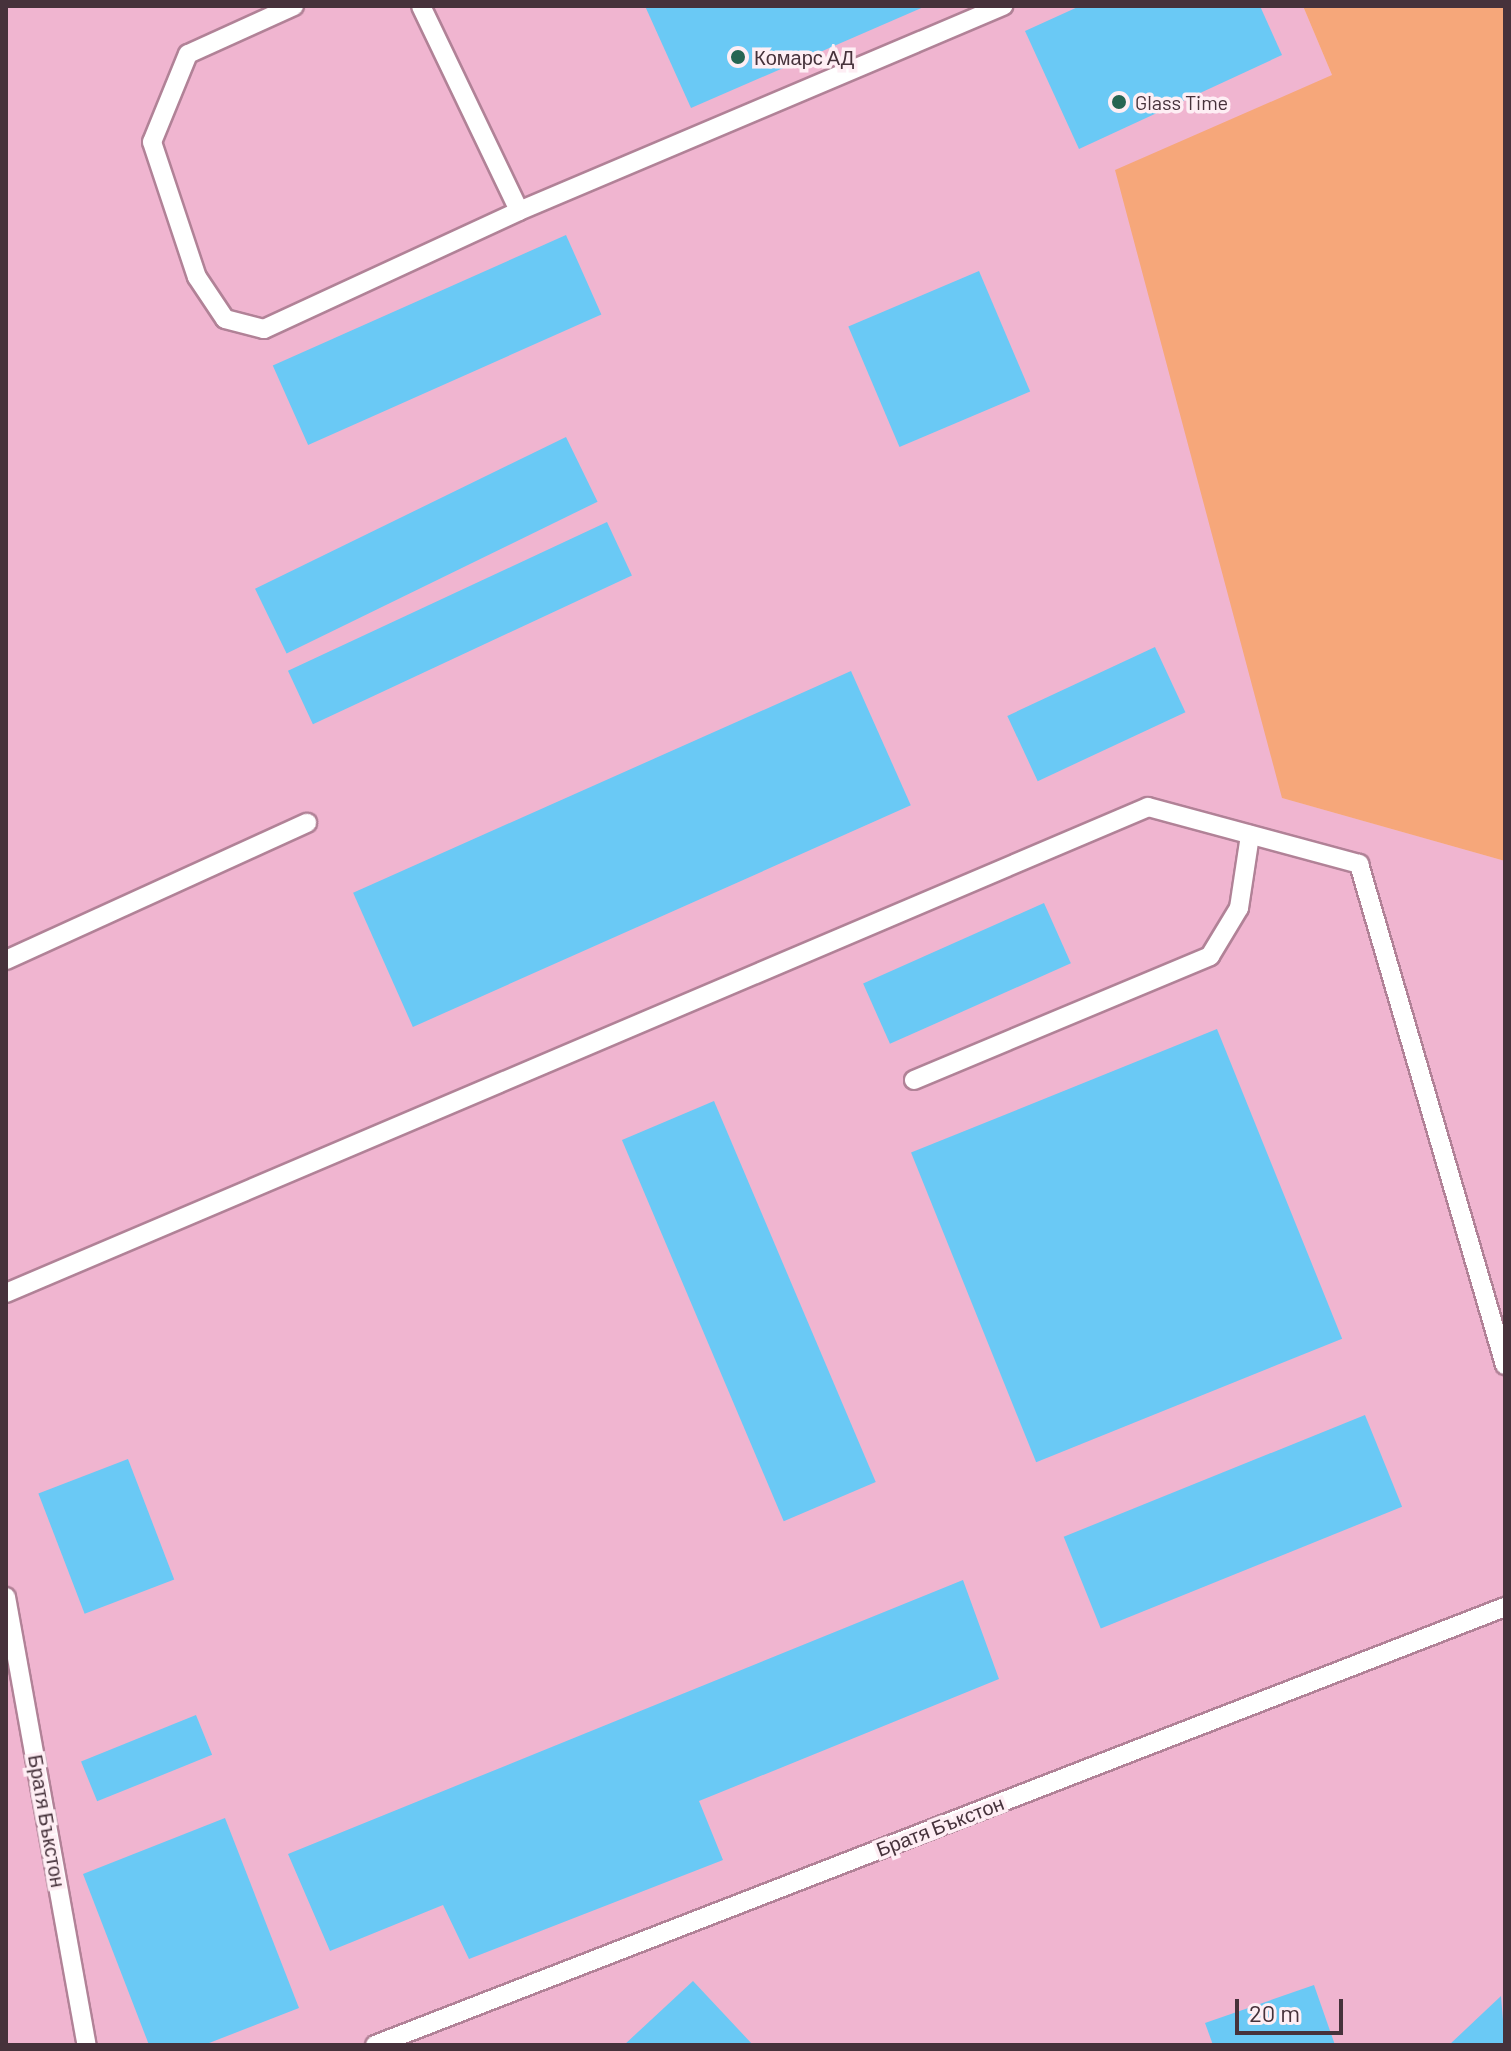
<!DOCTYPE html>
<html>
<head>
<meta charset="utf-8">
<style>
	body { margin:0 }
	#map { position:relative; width:1511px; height:2051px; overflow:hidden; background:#f4c1d8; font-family:Barlow,sans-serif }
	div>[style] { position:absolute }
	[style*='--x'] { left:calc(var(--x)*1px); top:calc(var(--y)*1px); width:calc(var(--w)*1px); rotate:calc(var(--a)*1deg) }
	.built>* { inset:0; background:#f0b5d0 }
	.green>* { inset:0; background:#f6a77a }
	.building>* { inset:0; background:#6ac9f5; transform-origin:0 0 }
	.roads { filter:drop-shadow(2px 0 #b18297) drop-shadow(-2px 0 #b18297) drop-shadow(0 2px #b18297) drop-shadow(0 -2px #b18297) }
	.service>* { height:18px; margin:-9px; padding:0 9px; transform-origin:9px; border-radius:9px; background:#fff }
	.dots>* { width:22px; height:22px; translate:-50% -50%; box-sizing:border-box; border:4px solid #feeef4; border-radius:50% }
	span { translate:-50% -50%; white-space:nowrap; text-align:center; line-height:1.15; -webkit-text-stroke:7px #feeef4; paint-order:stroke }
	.poi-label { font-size:20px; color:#46323b }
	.left { translate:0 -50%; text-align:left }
	.street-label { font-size:20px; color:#46323b }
	.frame { position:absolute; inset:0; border:8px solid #46323b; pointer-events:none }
	.scale { position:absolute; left:1235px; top:1999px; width:108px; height:36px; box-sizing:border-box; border:4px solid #46323b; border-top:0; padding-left:10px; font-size:24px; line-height:28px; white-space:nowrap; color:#46323b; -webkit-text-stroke:6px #feeef4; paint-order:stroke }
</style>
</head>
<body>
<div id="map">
	<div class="built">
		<div style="clip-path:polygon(6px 6px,1303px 6px,1332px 75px,1282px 798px,1505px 861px,1505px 2045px,6px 2045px)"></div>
	</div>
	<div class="green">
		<div style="clip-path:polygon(1303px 6px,1505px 6px,1505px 861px,1282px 798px,1115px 170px,1332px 75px)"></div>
	</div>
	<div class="building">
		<div style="clip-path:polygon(645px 6px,926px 6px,691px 108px)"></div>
		<div style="clip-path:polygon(1080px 6px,1260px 6px,1282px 55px,1079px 149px,1025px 31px)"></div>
		<div style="left:566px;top:235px;width:87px;height:321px;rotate:66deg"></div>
		<div style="left:979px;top:271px;width:131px;height:142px;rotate:67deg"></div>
		<div style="left:566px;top:437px;width:72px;height:346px;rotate:64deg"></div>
		<div style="left:607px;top:522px;width:59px;height:352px;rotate:65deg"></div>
		<div style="left:1155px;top:647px;width:72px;height:163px;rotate:65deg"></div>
		<div style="left:851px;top:671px;width:147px;height:545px;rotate:66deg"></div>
		<div style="left:1044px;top:903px;width:66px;height:198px;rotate:66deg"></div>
		<div style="left:1217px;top:1029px;width:334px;height:330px;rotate:68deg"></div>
		<div style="left:714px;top:1101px;width:414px;height:100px;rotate:67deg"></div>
		<div style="left:1365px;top:1415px;width:99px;height:325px;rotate:68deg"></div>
		<div style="left:128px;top:1459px;width:129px;height:96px;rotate:69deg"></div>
		<div style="clip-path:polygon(963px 1580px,999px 1679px,699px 1801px,723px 1860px,469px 1959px,443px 1905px,330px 1951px,288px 1854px)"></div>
		<div style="left:196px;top:1715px;width:43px;height:124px;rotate:68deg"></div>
		<div style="clip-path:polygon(225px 1818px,299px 2008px,204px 2045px,149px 2045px,83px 1874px)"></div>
		<div style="clip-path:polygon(693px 1981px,753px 2045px,624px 2045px)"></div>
		<div style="clip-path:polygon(1314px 1985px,1335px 2045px,1213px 2045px,1205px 2023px)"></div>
		<div style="clip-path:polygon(1501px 1996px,1505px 2045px,1449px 2045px)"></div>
	</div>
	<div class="roads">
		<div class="service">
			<div style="--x:294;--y:6;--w:116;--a:155.6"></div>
			<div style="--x:188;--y:54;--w:95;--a:112.2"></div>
			<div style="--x:152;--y:142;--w:142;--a:71.6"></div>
			<div style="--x:197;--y:277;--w:50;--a:56.3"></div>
			<div style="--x:225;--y:319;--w:40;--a:14.4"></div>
			<div style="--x:264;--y:329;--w:281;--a:-24.8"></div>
			<div style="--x:519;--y:211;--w:526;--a:-22.96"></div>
			<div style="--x:421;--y:6;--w:227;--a:64.4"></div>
			<div style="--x:6;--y:960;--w:331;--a:-24.5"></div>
			<div style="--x:914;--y:1080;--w:321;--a:-22.7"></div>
			<div style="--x:1210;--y:956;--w:56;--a:-58.9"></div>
			<div style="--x:1239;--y:908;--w:74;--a:-81.4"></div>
			<div style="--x:6;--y:1293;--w:1241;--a:-23.05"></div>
			<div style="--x:1148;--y:807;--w:219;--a:15.1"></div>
			<div style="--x:1359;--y:864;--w:522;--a:73.75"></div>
			<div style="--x:6;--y:1597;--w:455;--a:79.8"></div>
			<div style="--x:375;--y:2045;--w:1212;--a:-21.19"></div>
		</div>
	</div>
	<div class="dots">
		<div style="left:738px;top:57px;background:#266552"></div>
		<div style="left:1119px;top:102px;background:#266552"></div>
	</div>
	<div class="poi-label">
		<span class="left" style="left:754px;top:57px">Комарс АД</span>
		<span class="left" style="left:1135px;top:102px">Glass Time</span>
	</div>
	<div class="street-label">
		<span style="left:47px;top:1821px;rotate:80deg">Братя Бъкстон</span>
		<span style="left:940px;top:1826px;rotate:-21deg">Братя Бъкстон</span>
	</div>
	<div class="frame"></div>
	<div class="scale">20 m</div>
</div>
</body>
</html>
